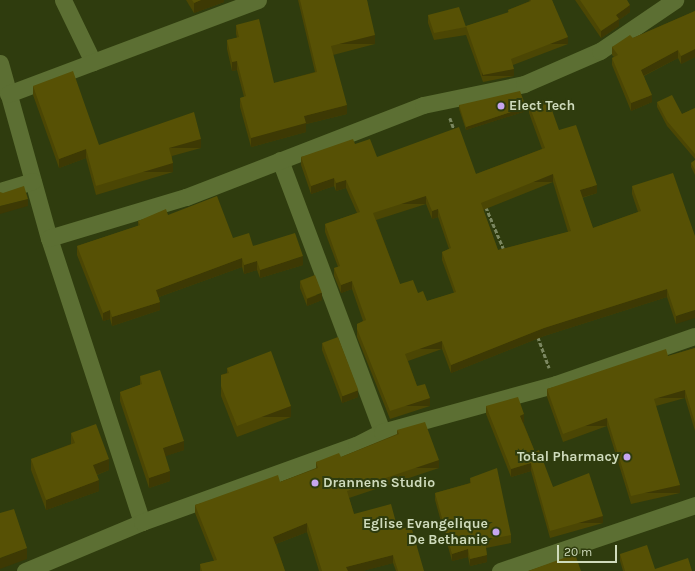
<!DOCTYPE html>
<html>
<head>
<meta charset="utf-8">
<style>
	body { margin:0 }
	#map { position:relative; width:695px; height:571px; overflow:hidden; background:#2f3c0e; font-family:Karla,sans-serif }
	div>[style] { position:absolute }
	[style*='--x'] { left:calc(var(--x)*1px); top:calc(var(--y)*1px); width:calc(var(--w)*1px); rotate:calc(var(--a)*1deg) }
	.path>* { height:2.5px; margin-top:-1.25px; transform-origin:0; background:repeating-linear-gradient(90deg,#7b8760 0 4px,transparent 0 6px) }
	.minor>* { height:17px; margin:-8.5px; padding:0 8.5px; transform-origin:8.5px; border-radius:8.5px; background:#5c6f33 }
	.wall>* { inset:0; background:#4b4604 }
	.shaded-wall>* { inset:0; background:#3d3904; transform-origin:0 0 }
	.building>* { inset:0; background:#575105; transform-origin:0 0 }
	.dots>* { width:11px; height:11px; translate:-50% -50%; box-sizing:border-box; border:2px solid #2f3c0e; border-radius:50% }
	span { translate:-50% -50%; white-space:nowrap; text-align:center; line-height:1.15; -webkit-text-stroke:4px #2f3c0e; paint-order:stroke }
	.poi-label { font-size:14px; color:#cfdbbc; font-weight:700 }
	.left { translate:0 -50%; text-align:left }
	.right { translate:-100% -50%; text-align:right }
	.scale { position:absolute; left:557px; top:545px; width:60px; height:18px; box-sizing:border-box; border:2px solid #cfdbbc; border-top:0; padding-left:5px; font-size:12px; line-height:14px; white-space:nowrap; color:#cfdbbc; -webkit-text-stroke:3px #2f3c0e; paint-order:stroke }
</style>
</head>
<body>
<div id="map">
	<div class="path">
		<div style="--x:450;--y:118;--w:15;--a:70"></div>
		<div style="--x:486;--y:207;--w:49;--a:67.1"></div>
		<div style="--x:538;--y:337;--w:33;--a:70"></div>
	</div>
	<div class="minor">
		<div style="--x:63;--y:0;--w:69;--a:64.2"></div>
		<div style="--x:0;--y:63;--w:182;--a:74.4"></div>
		<div style="--x:49;--y:238;--w:299;--a:71.9"></div>
		<div style="--x:8;--y:94;--w:267;--a:-20.6"></div>
		<div style="--x:280;--y:160;--w:290;--a:69.4"></div>
		<div style="--x:0;--y:191;--w:34;--a:-17"></div>
		<div style="--x:49;--y:238;--w:143;--a:-16.7"></div>
		<div style="--x:186;--y:197;--w:254;--a:-21.2"></div>
		<div style="--x:423;--y:105;--w:103;--a:-11.7"></div>
		<div style="--x:524;--y:84;--w:83;--a:-23.5"></div>
		<div style="--x:600;--y:51;--w:91;--a:-34.2"></div>
		<div style="--x:25;--y:571;--w:127;--a:-22.7"></div>
		<div style="--x:142;--y:522;--w:227;--a:-19.8"></div>
		<div style="--x:356;--y:445;--w:29;--a:-27"></div>
		<div style="--x:382;--y:432;--w:180;--a:-15.4"></div>
		<div style="--x:556;--y:384;--w:147;--a:-19.1"></div>
		<div style="--x:500;--y:571;--w:206;--a:-18.7"></div>
	</div>
	<div class="wall">
		<div style="clip-path:polygon(186px 0,224px 0,224px 2px,194px 13px)"></div>
		<div style="clip-path:polygon(298px 0,367px 0,375px 44px,333px 55px,347px 114px,306px 124px,306px 132px,251px 147px,240px 107px,240px 98px,244px 97px,237px 70px,232px 71px,227px 49px,227px 40px,237px 38px,236px 34px,236px 25px,274px 83px,315px 72px)"></div>
		<div style="clip-path:polygon(529px 0,552px 0,568px 44px,513px 65px,514px 76px,483px 82px,466px 35px,434px 40px,428px 23px,428px 15px,466px 26px,508px 13px,508px 10px,530px 1px)"></div>
		<div style="clip-path:polygon(575px 0,627px 0,630px 12px,619px 20px,619px 26px,601px 38px)"></div>
		<div style="clip-path:polygon(695px 11px,695px 57px,681px 64px,678px 58px,644px 76px,652px 102px,631px 111px,612px 65px,612px 58px,614px 57px,612px 55px,612px 47px)"></div>
		<div style="clip-path:polygon(33px 86px,99px 145px,201px 148px,172px 156px,173px 172px,96px 195px,86px 158px,59px 168px,33px 95px)"></div>
		<div style="clip-path:polygon(657px 102px,682px 114px,695px 108px,695px 159px,667px 126px,657px 107px)"></div>
		<div style="clip-path:polygon(459px 105px,526px 111px,466px 130px,459px 109px)"></div>
		<div style="clip-path:polygon(evenodd,529px 105px,559px 130px,597px 193px,582px 198px,593px 228px,638px 212px,632px 194px,632px 186px,695px 236px,676px 324px,667px 297px,544px 336px,451px 373px,442px 349px,408px 361px,417px 386px,430px 406px,390px 419px,357px 337px,357px 324px,363px 321px,352px 289px,341px 293px,334px 276px,334px 268px,338px 267px,325px 232px,325px 224px,357px 213px,346px 188px,336px 191px,334px 186px,311px 194px,301px 165px,301px 157px,355px 144px,377px 157px,476px 174px,542px 149px,529px 113px,529px 105px,553px 182px,568px 232px,498px 250px,483px 210px,553px 182px,529px 105px,426px 204px,432px 219px,438px 217px,449px 249px,442px 252px,442px 260px,454px 293px,427px 301px,418px 293px,400px 284px,376px 220px,426px 204px)"></div>
		<div style="clip-path:polygon(695px 160px,695px 175px,691px 167px,691px 163px)"></div>
		<div style="clip-path:polygon(168px 215px,233px 238px,303px 265px,260px 278px,257px 270px,244px 274px,242px 267px,159px 297px,160px 310px,112px 326px,110px 319px,103px 321px,77px 255px,77px 246px,138px 226px,138px 221px)"></div>
		<div style="clip-path:polygon(300px 281px,322px 300px,307px 306px,300px 288px)"></div>
		<div style="clip-path:polygon(322px 343px,358px 397px,342px 403px,322px 350px)"></div>
		<div style="clip-path:polygon(695px 348px,695px 431px,685px 398px,656px 406px,680px 493px,631px 504px,607px 426px,563px 442px,547px 397px,547px 389px,668px 356px)"></div>
		<div style="clip-path:polygon(227px 368px,291px 417px,237px 437px,221px 396px,221px 375px,227px 373px)"></div>
		<div style="clip-path:polygon(140px 376px,184px 450px,165px 456px,170px 481px,149px 488px,120px 401px,120px 392px,140px 385px)"></div>
		<div style="clip-path:polygon(486px 406px,524px 422px,523px 422px,535px 452px,553px 487px,603px 523px,550px 538px,531px 471px,511px 477px,486px 414px)"></div>
		<div style="clip-path:polygon(397px 430px,439px 468px,349px 498px,354px 514px,398px 530px,424px 571px,396px 571px,393px 563px,362px 571px,319px 571px,307px 532px,276px 544px,285px 571px,200px 571px,200px 564px,214px 561px,195px 513px,195px 505px,280px 482px,316px 468px,316px 462px,341px 457px,397px 434px)"></div>
		<div style="clip-path:polygon(71px 433px,109px 470px,97px 475px,99px 491px,46px 510px,31px 470px,31px 459px,71px 444px)"></div>
		<div style="clip-path:polygon(470px 478px,511px 535px,511px 543px,486px 548px,487px 562px,470px 566px,468px 557px,452px 561px,435px 500px,435px 493px,470px 483px)"></div>
		<div style="clip-path:polygon(620px 554px,655px 569px,692px 571px,623px 571px,620px 561px)"></div>
	</div>
	<div class="shaded-wall">
		<div style="clip-path:polygon(201px 0,224px 0,224px 2px,194px 13px,194px 3px)"></div>
		<div style="clip-path:polygon(630px 5px,630px 12px,619px 20px,619px 26px,601px 38px,601px 31px,616px 15px)"></div>
		<div style="left:375px;top:35px;width:9px;height:45px;rotate:90deg"></div>
		<div style="left:568px;top:37px;width:7px;height:61px;rotate:90deg"></div>
		<div style="clip-path:polygon(695px 49px,695px 57px,681px 64px,681px 56px)"></div>
		<div style="clip-path:polygon(678px 50px,678px 58px,641px 77px,641px 70px)"></div>
		<div style="clip-path:polygon(237px 61px,237px 70px,232px 71px,232px 62px)"></div>
		<div style="left:514px;top:69px;width:7px;height:32px;rotate:90deg"></div>
		<div style="clip-path:polygon(652px 95px,652px 102px,631px 111px,631px 103px)"></div>
		<div style="clip-path:polygon(347px 105px,347px 114px,306px 124px,306px 132px,251px 147px,251px 138px,304px 116px)"></div>
		<div style="clip-path:polygon(526px 107px,526px 111px,466px 130px,466px 127px)"></div>
		<div style="left:201px;top:139px;width:9px;height:33px;rotate:90deg"></div>
		<div style="clip-path:polygon(86px 149px,86px 158px,59px 168px,59px 159px)"></div>
		<div style="left:173px;top:163px;width:9px;height:80px;rotate:90deg"></div>
		<div style="left:553px;top:174px;width:8px;height:78px;rotate:90deg"></div>
		<div style="clip-path:polygon(334px 178px,334px 186px,311px 194px,311px 186px)"></div>
		<div style="clip-path:polygon(346px 180px,346px 188px,336px 191px,336px 183px)"></div>
		<div style="clip-path:polygon(597px 185px,597px 193px,580px 198px,580px 190px)"></div>
		<div style="left:426px;top:196px;width:8px;height:56px;rotate:90deg"></div>
		<div style="clip-path:polygon(28px 199px,28px 206px,0 214px,0 206px)"></div>
		<div style="clip-path:polygon(438px 209px,438px 217px,432px 219px,432px 211px)"></div>
		<div style="clip-path:polygon(303px 256px,303px 265px,260px 278px,260px 270px)"></div>
		<div style="clip-path:polygon(242px 258px,242px 267px,156px 298px,156px 290px)"></div>
		<div style="clip-path:polygon(257px 261px,257px 270px,244px 274px,244px 265px)"></div>
		<div style="clip-path:polygon(352px 281px,352px 289px,341px 293px,341px 285px)"></div>
		<div style="clip-path:polygon(667px 289px,667px 297px,544px 336px,451px 373px,451px 365px,544px 328px)"></div>
		<div style="clip-path:polygon(322px 293px,322px 300px,307px 306px,307px 299px)"></div>
		<div style="clip-path:polygon(160px 302px,160px 310px,112px 326px,112px 317px)"></div>
		<div style="clip-path:polygon(110px 310px,110px 319px,103px 321px,103px 313px)"></div>
		<div style="clip-path:polygon(695px 310px,695px 318px,676px 324px,676px 316px)"></div>
		<div style="left:442px;top:341px;width:8px;height:39px;rotate:90deg"></div>
		<div style="clip-path:polygon(358px 390px,358px 397px,342px 403px,342px 396px)"></div>
		<div style="left:685px;top:390px;width:8px;height:32px;rotate:90deg"></div>
		<div style="left:430px;top:398px;width:8px;height:42px;rotate:90deg"></div>
		<div style="left:291px;top:406px;width:11px;height:58px;rotate:90deg"></div>
		<div style="clip-path:polygon(524px 414px,524px 422px,520px 424px,520px 416px)"></div>
		<div style="left:607px;top:418px;width:8px;height:47px;rotate:90deg"></div>
		<div style="clip-path:polygon(184px 441px,184px 450px,163px 457px,163px 448px)"></div>
		<div style="clip-path:polygon(109px 459px,109px 470px,93px 476px,93px 465px)"></div>
		<div style="left:439px;top:460px;width:8px;height:97px;rotate:90deg"></div>
		<div style="clip-path:polygon(531px 463px,531px 471px,511px 477px,511px 469px)"></div>
		<div style="clip-path:polygon(170px 471px,170px 481px,149px 488px,149px 478px)"></div>
		<div style="clip-path:polygon(99px 480px,99px 491px,46px 510px,46px 500px)"></div>
		<div style="left:680px;top:485px;width:8px;height:50px;rotate:90deg"></div>
		<div style="left:603px;top:516px;width:7px;height:55px;rotate:90deg"></div>
		<div style="clip-path:polygon(307px 523px,307px 532px,273px 545px,273px 537px)"></div>
		<div style="clip-path:polygon(27px 548px,27px 559px,0 569px,0 558px)"></div>
		<div style="clip-path:polygon(468px 549px,468px 557px,452px 561px,452px 554px)"></div>
		<div style="clip-path:polygon(393px 555px,393px 563px,363px 571px,346px 571px,346px 567px)"></div>
		<div style="clip-path:polygon(487px 555px,487px 562px,470px 566px,470px 559px)"></div>
	</div>
	<div class="building">
		<div style="clip-path:polygon(192px 0,201px 0,194px 3px)"></div>
		<div style="clip-path:polygon(300px 0,367px 0,375px 35px,331px 46px,347px 105px,304px 116px,306px 123px,251px 138px,240px 98px,246px 96px,237px 61px,232px 62px,227px 40px,239px 37px,236px 25px,259px 19px,274px 83px,317px 72px)"></div>
		<div style="clip-path:polygon(531px 0,552px 0,568px 37px,511px 59px,514px 69px,483px 75px,466px 26px,509px 12px,508px 10px,531px 1px)"></div>
		<div style="clip-path:polygon(580px 0,627px 0,630px 5px,616px 15px,619px 19px,601px 31px)"></div>
		<div style="clip-path:polygon(459px 7px,466px 27px,434px 33px,428px 15px)"></div>
		<div style="clip-path:polygon(695px 11px,695px 49px,681px 56px,678px 50px,641px 70px,652px 95px,631px 103px,612px 58px,618px 55px,612px 47px,630px 35px,633px 38px)"></div>
		<div style="clip-path:polygon(73px 71px,99px 145px,96px 146px,194px 112px,201px 139px,169px 148px,173px 163px,96px 186px,86px 149px,59px 159px,33px 86px)"></div>
		<div style="clip-path:polygon(520px 91px,526px 107px,466px 127px,459px 105px)"></div>
		<div style="clip-path:polygon(672px 95px,682px 114px,695px 108px,695px 154px,667px 121px,657px 102px)"></div>
		<div style="clip-path:polygon(evenodd,548px 99px,559px 130px,576px 125px,597px 185px,580px 190px,593px 228px,641px 211px,632px 186px,673px 173px,695px 236px,695px 310px,676px 316px,667px 289px,544px 328px,451px 365px,442px 341px,405px 354px,417px 386px,425px 384px,430px 398px,390px 411px,357px 329px,357px 324px,366px 320px,352px 281px,341px 285px,334px 268px,340px 266px,325px 224px,360px 212px,346px 180px,336px 183px,334px 178px,311px 186px,301px 157px,353px 139px,355px 144px,370px 139px,377px 157px,459px 127px,476px 174px,545px 148px,529px 105px,548px 99px,553px 174px,571px 231px,498px 250px,481px 203px,553px 174px,548px 99px,426px 196px,432px 211px,438px 209px,451px 248px,442px 252px,456px 292px,427px 301px,423px 291px,418px 293px,413px 280px,400px 284px,373px 213px,426px 196px)"></div>
		<div style="clip-path:polygon(695px 160px,695px 170px,691px 163px)"></div>
		<div style="clip-path:polygon(24px 186px,28px 199px,0 206px,0 192px,3px 193px)"></div>
		<div style="clip-path:polygon(217px 196px,233px 238px,249px 233px,253px 246px,295px 233px,303px 256px,260px 270px,257px 261px,244px 265px,242px 258px,156px 290px,160px 302px,112px 317px,110px 310px,103px 313px,77px 246px,140px 225px,138px 221px,166px 209px,168px 215px)"></div>
		<div style="left:315px;top:275px;width:19px;height:16px;rotate:69deg"></div>
		<div style="left:338px;top:337px;width:57px;height:17px;rotate:69deg"></div>
		<div style="clip-path:polygon(695px 348px,695px 423px,685px 390px,654px 399px,680px 485px,631px 496px,607px 418px,563px 434px,547px 389px,666px 349px,668px 356px)"></div>
		<div style="clip-path:polygon(271px 351px,291px 406px,237px 426px,221px 386px,221px 375px,229px 373px,227px 368px)"></div>
		<div style="clip-path:polygon(160px 370px,184px 441px,163px 448px,170px 471px,149px 478px,120px 392px,142px 384px,140px 376px)"></div>
		<div style="clip-path:polygon(518px 397px,524px 414px,520px 416px,535px 452px,539px 450px,553px 487px,589px 473px,603px 516px,550px 531px,531px 463px,511px 469px,486px 406px)"></div>
		<div style="clip-path:polygon(425px 422px,439px 460px,347px 491px,354px 514px,391px 504px,398px 530px,411px 526px,424px 571px,398px 571px,393px 555px,346px 567px,348px 571px,322px 571px,307px 523px,273px 537px,285px 571px,202px 571px,200px 564px,217px 560px,195px 505px,278px 475px,280px 482px,318px 468px,316px 462px,339px 453px,341px 457px,399px 434px,397px 430px)"></div>
		<div style="clip-path:polygon(96px 424px,109px 459px,93px 465px,99px 480px,46px 500px,31px 459px,75px 443px,71px 433px)"></div>
		<div style="clip-path:polygon(497px 468px,511px 535px,485px 540px,487px 555px,470px 559px,468px 549px,452px 554px,435px 493px,471px 483px,470px 478px)"></div>
		<div style="clip-path:polygon(14px 509px,27px 548px,0 558px,0 513px)"></div>
		<div style="clip-path:polygon(647px 545px,655px 569px,688px 558px,692px 571px,625px 571px,620px 554px)"></div>
		<div style="clip-path:polygon(575px 554px,581px 571px,528px 571px)"></div>
	</div>
	<div class="dots">
		<div style="left:501px;top:106px;background:#c6a6f0"></div>
		<div style="left:627px;top:457px;background:#c6a6f0"></div>
		<div style="left:315px;top:483px;background:#c6a6f0"></div>
		<div style="left:496px;top:532px;background:#c6a6f0"></div>
	</div>
	<div class="poi-label">
		<span class="left" style="left:509px;top:106px">Elect Tech</span>
		<span class="right" style="left:619px;top:457px">Total Pharmacy</span>
		<span class="left" style="left:323px;top:483px">Drannens Studio</span>
		<span class="right" style="left:488px;top:532px">Eglise Evangelique<br>De Bethanie</span>
	</div>
	<div class="scale">20 m</div>
</div>
</body>
</html>
